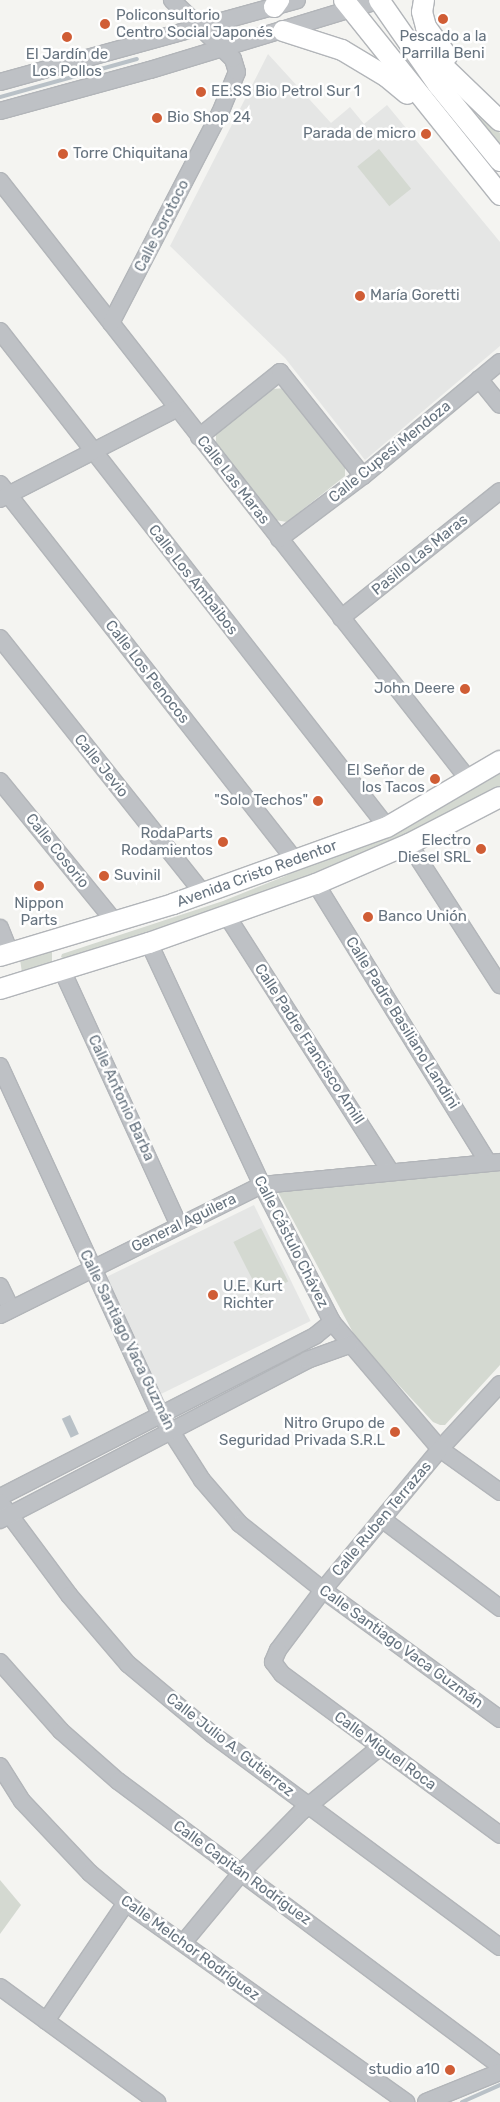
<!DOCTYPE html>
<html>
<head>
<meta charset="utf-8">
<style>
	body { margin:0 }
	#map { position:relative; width:500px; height:2102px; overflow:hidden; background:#f4f4f1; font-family:Rubik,sans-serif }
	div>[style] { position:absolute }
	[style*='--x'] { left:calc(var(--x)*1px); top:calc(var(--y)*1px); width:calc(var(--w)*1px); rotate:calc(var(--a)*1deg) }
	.built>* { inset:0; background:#e5e6e5; transform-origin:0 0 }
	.green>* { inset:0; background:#d4d9d1; transform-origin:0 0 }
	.water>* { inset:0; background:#b9c1c7; transform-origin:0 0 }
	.stream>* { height:4px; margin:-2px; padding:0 2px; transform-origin:2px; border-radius:2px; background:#b9c1c7 }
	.roads { filter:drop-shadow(1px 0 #b2b5b9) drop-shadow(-1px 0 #b2b5b9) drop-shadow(0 1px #b2b5b9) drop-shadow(0 -1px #b2b5b9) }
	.minor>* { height:16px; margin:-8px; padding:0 8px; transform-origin:8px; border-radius:8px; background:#bec1c5 }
	.major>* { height:20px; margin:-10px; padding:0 10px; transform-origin:10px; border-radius:10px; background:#fff }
	.dots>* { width:14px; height:14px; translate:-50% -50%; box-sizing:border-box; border:2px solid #fff; border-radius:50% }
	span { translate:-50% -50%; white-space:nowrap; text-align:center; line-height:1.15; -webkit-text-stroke:5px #fff; paint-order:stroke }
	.poi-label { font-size:15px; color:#66737f }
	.left { translate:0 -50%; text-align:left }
	.right { translate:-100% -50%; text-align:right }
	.street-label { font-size:15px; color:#66737f }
</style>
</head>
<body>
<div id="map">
	<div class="built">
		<div style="clip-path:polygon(268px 54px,331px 123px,350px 107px,364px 124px,387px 105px,500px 242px,500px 346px,365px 460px,285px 358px,170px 246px)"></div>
		<div style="left:254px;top:1205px;width:129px;height:167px;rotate:64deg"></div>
	</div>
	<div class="green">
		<div style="clip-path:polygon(477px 106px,500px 133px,500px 145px,482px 123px,474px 108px)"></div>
		<div style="left:379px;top:149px;width:51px;height:28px;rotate:51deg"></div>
		<div style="clip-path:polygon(286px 388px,345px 467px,345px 476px,287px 522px,275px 520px,216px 445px,216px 434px,272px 389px)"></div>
		<div style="clip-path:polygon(500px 771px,500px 786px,372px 851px,267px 894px,64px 959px,61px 957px,62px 954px,223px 901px,283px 877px)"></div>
		<div style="clip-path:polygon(52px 950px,52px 963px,22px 973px,20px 959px)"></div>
		<div style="clip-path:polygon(500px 1171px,500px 1365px,445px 1425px,440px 1425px,433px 1422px,357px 1340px,278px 1192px,283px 1189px)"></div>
		<div style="left:261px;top:1228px;width:60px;height:31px;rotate:63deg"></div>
		<div style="clip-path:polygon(0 1880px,21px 1905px,0 1934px)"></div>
	</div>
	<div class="water">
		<div style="left:70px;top:1415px;width:21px;height:9px;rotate:65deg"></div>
	</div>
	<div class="stream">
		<div style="--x:0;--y:97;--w:142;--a:-15.5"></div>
		<div style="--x:462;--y:2102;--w:42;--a:-24.1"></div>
	</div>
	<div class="roads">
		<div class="minor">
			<div style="--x:0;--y:82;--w:308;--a:-15.4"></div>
			<div style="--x:0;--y:111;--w:156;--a:-15.3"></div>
			<div style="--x:150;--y:70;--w:240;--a:-16.9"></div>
			<div style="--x:0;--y:181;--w:759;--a:51.95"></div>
			<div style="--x:111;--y:323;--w:237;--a:-62.6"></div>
			<div style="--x:220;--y:113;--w:44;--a:-67.5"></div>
			<div style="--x:237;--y:72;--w:14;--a:-107"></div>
			<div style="--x:233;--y:59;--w:85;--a:-136"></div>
			<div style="--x:0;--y:331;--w:629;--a:52.04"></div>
			<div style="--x:479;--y:379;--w:33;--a:51"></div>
			<div style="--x:199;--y:437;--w:104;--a:-38.7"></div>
			<div style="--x:280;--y:372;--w:133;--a:51.4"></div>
			<div style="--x:0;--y:484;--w:478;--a:51.9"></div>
			<div style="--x:0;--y:499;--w:198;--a:-27.1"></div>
			<div style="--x:279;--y:539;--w:105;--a:-36.9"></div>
			<div style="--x:363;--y:476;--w:178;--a:-39.8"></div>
			<div style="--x:341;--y:618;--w:203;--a:-38.6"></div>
			<div style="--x:0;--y:638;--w:326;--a:51.5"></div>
			<div style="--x:0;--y:781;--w:181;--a:50.8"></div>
			<div style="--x:409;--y:844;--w:168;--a:57.2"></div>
			<div style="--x:316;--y:884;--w:328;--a:58.3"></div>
			<div style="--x:227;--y:916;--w:304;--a:57.4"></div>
			<div style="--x:0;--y:928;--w:27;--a:68"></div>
			<div style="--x:149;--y:943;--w:267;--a:65"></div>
			<div style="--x:262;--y:1185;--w:154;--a:62.9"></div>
			<div style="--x:332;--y:1322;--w:167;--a:49.6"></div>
			<div style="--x:440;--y:1449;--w:74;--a:35.6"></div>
			<div style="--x:62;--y:970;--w:281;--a:65.4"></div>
			<div style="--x:0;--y:1066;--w:383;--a:65.3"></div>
			<div style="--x:160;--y:1414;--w:78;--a:57.5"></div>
			<div style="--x:202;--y:1480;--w:58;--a:49.2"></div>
			<div style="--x:240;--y:1524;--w:106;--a:38.5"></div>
			<div style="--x:323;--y:1590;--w:219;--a:36.1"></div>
			<div style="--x:0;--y:1286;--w:25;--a:64"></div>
			<div style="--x:0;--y:1315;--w:292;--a:-26.4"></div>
			<div style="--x:262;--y:1185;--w:239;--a:-5.5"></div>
			<div style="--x:500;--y:1384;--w:88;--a:132.7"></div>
			<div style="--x:440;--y:1449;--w:183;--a:129.7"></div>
			<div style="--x:323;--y:1590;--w:75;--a:126.9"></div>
			<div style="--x:278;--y:1650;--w:13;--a:113"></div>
			<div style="--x:273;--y:1662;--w:15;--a:53"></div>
			<div style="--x:282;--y:1674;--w:271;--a:36.4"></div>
			<div style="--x:0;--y:1497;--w:355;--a:-27.1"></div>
			<div style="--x:316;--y:1335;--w:21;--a:-39"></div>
			<div style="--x:0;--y:1502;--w:116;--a:53.4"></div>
			<div style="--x:69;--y:1595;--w:91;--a:49.5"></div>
			<div style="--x:128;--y:1664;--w:109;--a:39.8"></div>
			<div style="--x:212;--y:1734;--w:358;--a:36.5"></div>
			<div style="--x:382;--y:1519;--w:148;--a:37"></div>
			<div style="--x:0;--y:1520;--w:346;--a:-27.5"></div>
			<div style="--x:307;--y:1360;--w:45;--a:-19.7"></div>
			<div style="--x:0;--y:1662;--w:92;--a:48.5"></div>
			<div style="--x:61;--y:1731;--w:76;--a:41.3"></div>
			<div style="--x:118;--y:1781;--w:477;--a:36.7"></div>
			<div style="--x:0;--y:1766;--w:41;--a:57.8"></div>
			<div style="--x:22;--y:1801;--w:99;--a:46.6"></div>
			<div style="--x:90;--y:1873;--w:47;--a:39.8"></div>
			<div style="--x:126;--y:1903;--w:344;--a:35.4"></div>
			<div style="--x:184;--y:1942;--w:91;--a:-50.4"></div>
			<div style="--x:242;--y:1872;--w:86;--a:-45.5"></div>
			<div style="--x:302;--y:1811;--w:99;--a:-39.3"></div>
			<div style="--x:0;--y:1987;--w:195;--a:36.2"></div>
			<div style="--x:46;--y:2021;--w:143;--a:-55.9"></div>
			<div style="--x:426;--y:2102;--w:80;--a:-22.1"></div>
		</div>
		<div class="major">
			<div style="--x:344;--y:0;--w:250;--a:51.3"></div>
			<div style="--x:379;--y:0;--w:103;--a:55.2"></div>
			<div style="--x:438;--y:85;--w:98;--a:50.8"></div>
			<div style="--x:424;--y:0;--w:12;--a:99"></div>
			<div style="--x:422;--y:12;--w:16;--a:75"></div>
			<div style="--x:426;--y:27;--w:36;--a:54"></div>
			<div style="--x:274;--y:7;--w:9;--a:-54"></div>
			<div style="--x:283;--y:31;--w:62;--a:17.9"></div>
			<div style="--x:342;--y:50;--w:52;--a:31"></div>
			<div style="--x:387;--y:77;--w:26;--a:40"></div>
			<div style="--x:420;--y:44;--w:111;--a:43.9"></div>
			<div style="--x:0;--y:956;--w:181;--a:-16.7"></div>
			<div style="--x:173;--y:904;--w:227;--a:-19.8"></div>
			<div style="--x:387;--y:827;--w:131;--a:-30.3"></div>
			<div style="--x:0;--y:989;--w:156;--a:-17.2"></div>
			<div style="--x:149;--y:943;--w:177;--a:-19.5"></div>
			<div style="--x:316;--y:884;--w:101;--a:-23.3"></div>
			<div style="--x:409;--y:844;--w:102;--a:-27.3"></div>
		</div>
	</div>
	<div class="dots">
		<div style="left:443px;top:19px;background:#d05d35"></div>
		<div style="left:105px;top:24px;background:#d05d35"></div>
		<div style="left:67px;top:37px;background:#d05d35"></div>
		<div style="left:201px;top:92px;background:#d05d35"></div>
		<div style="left:157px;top:118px;background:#d05d35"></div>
		<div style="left:426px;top:134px;background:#d05d35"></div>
		<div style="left:63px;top:154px;background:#d05d35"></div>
		<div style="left:360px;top:296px;background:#d05d35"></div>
		<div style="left:465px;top:689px;background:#d05d35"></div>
		<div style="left:435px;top:779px;background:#d05d35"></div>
		<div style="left:318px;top:801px;background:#d05d35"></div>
		<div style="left:223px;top:842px;background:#d05d35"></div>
		<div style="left:481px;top:849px;background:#d05d35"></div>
		<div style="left:104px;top:876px;background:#d05d35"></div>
		<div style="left:39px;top:886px;background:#d05d35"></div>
		<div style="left:368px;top:917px;background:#d05d35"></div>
		<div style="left:213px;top:1295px;background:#d05d35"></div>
		<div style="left:395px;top:1432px;background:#d05d35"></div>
		<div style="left:450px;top:2070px;background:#d05d35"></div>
	</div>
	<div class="poi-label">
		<span class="left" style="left:116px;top:24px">Policonsultorio<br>Centro Social Japonés</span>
		<span style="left:443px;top:45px">Pescado a la<br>Parrilla Beni</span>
		<span style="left:67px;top:63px">El Jardín de<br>Los Pollos</span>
		<span class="left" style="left:211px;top:92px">EE.SS Bio Petrol Sur 1</span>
		<span class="left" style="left:167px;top:118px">Bio Shop 24</span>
		<span class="right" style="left:416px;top:134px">Parada de micro</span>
		<span class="left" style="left:73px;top:154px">Torre Chiquitana</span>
		<span class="left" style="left:370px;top:296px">María Goretti</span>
		<span class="right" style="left:455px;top:689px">John Deere</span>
		<span class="right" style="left:425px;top:779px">El Señor de<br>los Tacos</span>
		<span class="right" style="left:308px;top:801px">"Solo Techos"</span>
		<span class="right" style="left:213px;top:842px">RodaParts<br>Rodamientos</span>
		<span class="right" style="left:471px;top:849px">Electro<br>Diesel SRL</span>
		<span class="left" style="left:114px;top:876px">Suvinil</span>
		<span style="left:39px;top:912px">Nippon<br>Parts</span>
		<span class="left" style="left:378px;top:917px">Banco Unión</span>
		<span class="left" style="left:223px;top:1295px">U.E. Kurt<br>Richter</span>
		<span class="right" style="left:385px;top:1432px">Nitro Grupo de<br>Seguridad Privada S.R.L</span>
		<span class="right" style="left:440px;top:2070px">studio a10</span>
	</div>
	<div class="street-label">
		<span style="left:162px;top:226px;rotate:-63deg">Calle Sorotoco</span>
		<span style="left:390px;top:452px;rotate:-39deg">Calle Cupesí Mendoza</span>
		<span style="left:233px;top:480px;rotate:52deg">Calle Las Maras</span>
		<span style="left:420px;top:555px;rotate:-39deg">Pasillo Las Maras</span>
		<span style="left:193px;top:580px;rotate:52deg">Calle Los Ambaibos</span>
		<span style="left:147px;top:672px;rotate:52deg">Calle Los Penocos</span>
		<span style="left:101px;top:766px;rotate:51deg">Calle Jevio</span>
		<span style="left:57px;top:851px;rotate:51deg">Calle Cosorio</span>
		<span style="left:257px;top:874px;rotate:-20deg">Avenida Cristo Redentor</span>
		<span style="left:402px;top:1023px;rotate:58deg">Calle Padre Basiliano Landini</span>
		<span style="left:309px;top:1044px;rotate:57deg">Calle Padre Francisco Amill</span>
		<span style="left:121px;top:1098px;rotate:65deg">Calle Antonio Barba</span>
		<span style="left:184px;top:1223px;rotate:-26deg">General Aguilera</span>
		<span style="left:291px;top:1242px;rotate:63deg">Calle Cástulo Chávez</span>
		<span style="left:127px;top:1340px;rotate:64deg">Calle Santiago Vaca Guzmán</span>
		<span style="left:382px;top:1519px;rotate:-50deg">Calle Ruben Terrazas</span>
		<span style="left:401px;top:1647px;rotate:36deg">Calle Santiago Vaca Guzmán</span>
		<span style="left:230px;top:1745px;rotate:38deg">Calle Julio A. Gutierrez</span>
		<span style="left:385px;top:1751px;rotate:36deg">Calle Miguel Roca</span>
		<span style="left:242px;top:1873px;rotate:36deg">Calle Capitán Rodríguez</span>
		<span style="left:190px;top:1948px;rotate:36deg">Calle Melchor Rodríguez</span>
	</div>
</div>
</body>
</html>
